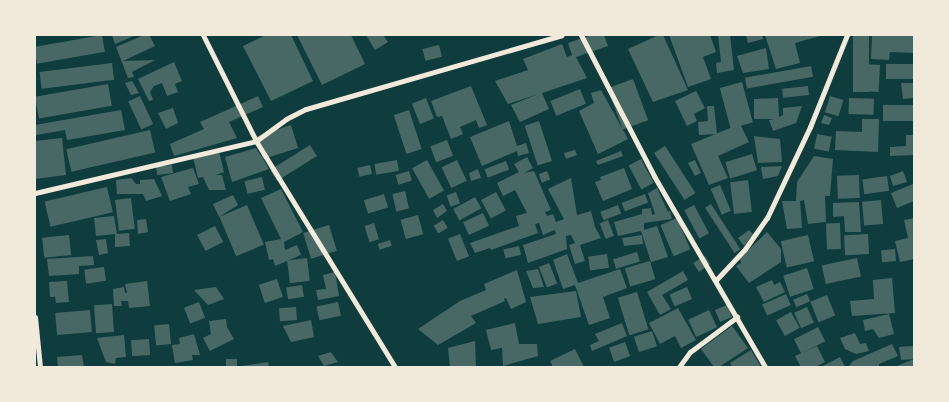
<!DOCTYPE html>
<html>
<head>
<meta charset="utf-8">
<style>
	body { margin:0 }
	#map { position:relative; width:949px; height:402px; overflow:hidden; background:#0f3d3e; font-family:"Fira Sans",sans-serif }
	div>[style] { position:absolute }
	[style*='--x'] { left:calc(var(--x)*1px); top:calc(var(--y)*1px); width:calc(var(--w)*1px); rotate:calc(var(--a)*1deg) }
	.building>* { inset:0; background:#486865; transform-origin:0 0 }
	.minor>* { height:5px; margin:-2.5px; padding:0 2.5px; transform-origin:2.5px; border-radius:2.5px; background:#f1e9da }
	span { translate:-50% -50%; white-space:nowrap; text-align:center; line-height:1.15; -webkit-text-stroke:4.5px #f1e9da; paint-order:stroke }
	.frame { position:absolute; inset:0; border:36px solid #f1e9da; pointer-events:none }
</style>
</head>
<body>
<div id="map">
	<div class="building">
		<div style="left:102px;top:35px;width:17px;height:69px;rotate:80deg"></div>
		<div style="clip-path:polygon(112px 35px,136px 35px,115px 44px)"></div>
		<div style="clip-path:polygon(144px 35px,149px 35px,155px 46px,123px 61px,155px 60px,132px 72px,134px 77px,128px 78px,116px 47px)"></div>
		<div style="clip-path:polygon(266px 35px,291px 35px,313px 81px,271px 101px,243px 46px)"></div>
		<div style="clip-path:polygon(297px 35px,351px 35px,365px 64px,322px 85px)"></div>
		<div style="clip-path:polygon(366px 35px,383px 35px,388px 42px,375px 50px)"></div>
		<div style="clip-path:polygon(592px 35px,604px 35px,608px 46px,576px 57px,587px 78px,542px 93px,549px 109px,520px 122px,511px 105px,538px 94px,508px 104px,495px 81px,528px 70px,523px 59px,562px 44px,567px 57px,572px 55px,568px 43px)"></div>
		<div style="clip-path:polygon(659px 35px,663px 35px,688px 90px,653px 102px,628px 49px)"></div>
		<div style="clip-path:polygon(669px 35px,710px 35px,716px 52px,703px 57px,711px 79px,688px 87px)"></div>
		<div style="clip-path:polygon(718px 35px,730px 35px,734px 70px,717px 73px,716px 63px,721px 62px)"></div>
		<div style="clip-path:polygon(746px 35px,762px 35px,763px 39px,748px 43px)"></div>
		<div style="clip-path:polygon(765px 35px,820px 35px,820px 36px,795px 43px,800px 63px,776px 69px)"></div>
		<div style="left:853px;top:35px;width:16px;height:57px"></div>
		<div style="clip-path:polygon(872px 35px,914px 35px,914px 53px,890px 52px,889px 60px,871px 59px)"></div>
		<div style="left:439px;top:45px;width:12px;height:17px;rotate:76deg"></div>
		<div style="clip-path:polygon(766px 48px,769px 69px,743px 73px,737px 56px)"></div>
		<div style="clip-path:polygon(174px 62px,182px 81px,175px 84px,178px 92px,167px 96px,162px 83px,154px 86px,150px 92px,153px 100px,149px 101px,138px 79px)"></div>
		<div style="left:112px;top:63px;width:17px;height:73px;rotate:83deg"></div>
		<div style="left:862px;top:64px;width:18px;height:27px;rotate:3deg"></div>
		<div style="left:914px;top:64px;width:15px;height:28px;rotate:90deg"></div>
		<div style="left:811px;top:66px;width:11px;height:67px;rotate:80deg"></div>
		<div style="left:633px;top:79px;width:44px;height:27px;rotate:70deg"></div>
		<div style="clip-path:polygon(132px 81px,139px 93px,131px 95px,125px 83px)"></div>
		<div style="left:742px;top:82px;width:42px;height:23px;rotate:75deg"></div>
		<div style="clip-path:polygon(901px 83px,914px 83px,914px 98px,903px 99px)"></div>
		<div style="left:108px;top:84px;width:22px;height:74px;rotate:80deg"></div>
		<div style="clip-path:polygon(471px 86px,487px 125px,479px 128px,476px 120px,460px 127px,463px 134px,451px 139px,442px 116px,437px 117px,431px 101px)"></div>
		<div style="left:808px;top:86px;width:9px;height:26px;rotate:84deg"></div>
		<div style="left:580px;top:89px;width:16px;height:32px;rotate:68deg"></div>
		<div style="clip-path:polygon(601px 90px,628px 139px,598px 154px,579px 111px,594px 103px,591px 93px)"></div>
		<div style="clip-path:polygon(696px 91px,705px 108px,694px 114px,697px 121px,687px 126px,675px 101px)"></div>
		<div style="left:140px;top:96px;width:31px;height:13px;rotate:65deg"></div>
		<div style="clip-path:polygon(258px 96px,263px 107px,229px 122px,237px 138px,174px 156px,170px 144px,204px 129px,200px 122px)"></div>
		<div style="left:830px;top:96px;width:14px;height:17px;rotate:17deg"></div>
		<div style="left:426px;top:98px;width:22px;height:15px;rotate:69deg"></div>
		<div style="clip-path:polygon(778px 98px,779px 117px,783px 115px,783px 108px,802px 106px,796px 123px,773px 131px,769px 120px,774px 119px,754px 119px,754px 99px)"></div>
		<div style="left:849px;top:98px;width:25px;height:16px;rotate:2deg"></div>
		<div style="left:914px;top:105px;width:16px;height:31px;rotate:90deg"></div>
		<div style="clip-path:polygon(707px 106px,714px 106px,717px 134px,699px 135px,698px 122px,708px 121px)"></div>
		<div style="clip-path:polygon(173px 108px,178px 123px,166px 129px,158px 113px)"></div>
		<div style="clip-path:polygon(121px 110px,125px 130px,67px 140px,65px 130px,36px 135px,35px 125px)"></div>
		<div style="left:409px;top:110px;width:41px;height:16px;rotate:72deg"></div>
		<div style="clip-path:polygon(824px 115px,832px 118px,829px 125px,821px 123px)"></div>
		<div style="clip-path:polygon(862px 119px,879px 119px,878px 152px,835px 150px,836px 131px,862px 132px)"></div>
		<div style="clip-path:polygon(509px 121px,517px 146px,526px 143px,529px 153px,518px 156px,517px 151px,482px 166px,470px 137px)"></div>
		<div style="left:539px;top:121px;width:42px;height:15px;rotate:72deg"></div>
		<div style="clip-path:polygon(740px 124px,749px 142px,718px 156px,728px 178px,709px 185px,691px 144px)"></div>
		<div style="clip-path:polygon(291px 125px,298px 148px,263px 159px,269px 169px,232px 182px,225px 157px,256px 148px,263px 159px,255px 137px)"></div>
		<div style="left:150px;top:130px;width:23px;height:86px;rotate:77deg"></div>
		<div style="left:817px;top:134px;width:15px;height:15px;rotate:11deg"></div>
		<div style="clip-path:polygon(906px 135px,914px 135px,914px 155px,890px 156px,890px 147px,906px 146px)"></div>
		<div style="clip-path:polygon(754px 136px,780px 139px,782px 162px,758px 163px)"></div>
		<div style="clip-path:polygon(62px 138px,66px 175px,35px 179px,35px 141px)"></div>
		<div style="left:447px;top:140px;width:17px;height:18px;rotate:69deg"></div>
		<div style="left:310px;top:145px;width:13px;height:47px;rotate:58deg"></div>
		<div style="left:665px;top:146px;width:56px;height:13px;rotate:57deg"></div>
		<div style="clip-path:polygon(575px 150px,577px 155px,566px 159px,564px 153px)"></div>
		<div style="clip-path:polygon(219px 151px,224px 172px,216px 175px,222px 175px,226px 190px,209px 190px,203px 177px,198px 178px,193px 157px)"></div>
		<div style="clip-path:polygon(621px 151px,623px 156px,598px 165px,596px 161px)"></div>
		<div style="left:752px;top:154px;width:17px;height:28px;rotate:73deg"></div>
		<div style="clip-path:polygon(814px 156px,833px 159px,830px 196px,825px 196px,826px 222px,808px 224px,804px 200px,800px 201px,802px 228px,787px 229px,782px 201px,796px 201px,797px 182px)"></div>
		<div style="clip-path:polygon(527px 157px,533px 168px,524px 173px,534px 171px,551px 210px,545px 212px,547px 216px,553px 214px,556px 222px,564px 219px,548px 189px,571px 178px,577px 215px,591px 211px,595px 227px,601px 238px,580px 245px,585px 261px,575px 264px,569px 245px,575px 243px,571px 235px,566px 236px,567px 249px,528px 263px,523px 245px,556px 234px,555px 230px,543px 235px,539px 223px,535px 224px,538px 233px,491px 250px,490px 248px,475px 253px,470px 243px,519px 226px,516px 216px,527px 213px,515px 190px,503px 196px,497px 183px,519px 172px,514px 164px)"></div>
		<div style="left:641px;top:159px;width:27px;height:14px;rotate:62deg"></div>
		<div style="left:397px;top:160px;width:11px;height:23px;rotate:80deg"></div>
		<div style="left:427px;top:160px;width:35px;height:17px;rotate:61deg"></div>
		<div style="left:457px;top:160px;width:23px;height:17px;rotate:65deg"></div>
		<div style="clip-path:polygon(695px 160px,701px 173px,695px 176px,688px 163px)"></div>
		<div style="left:506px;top:161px;width:9px;height:23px;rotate:69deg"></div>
		<div style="left:172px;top:165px;width:8px;height:16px;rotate:83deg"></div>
		<div style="left:370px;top:165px;width:9px;height:13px;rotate:77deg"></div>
		<div style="clip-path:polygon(782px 166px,778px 176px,763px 179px,761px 167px)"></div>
		<div style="clip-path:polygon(193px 168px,199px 184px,188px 187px,191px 194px,170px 201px,161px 177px)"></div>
		<div style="clip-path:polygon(624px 168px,632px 189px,603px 201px,595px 182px,601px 180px,600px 177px)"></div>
		<div style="clip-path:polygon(478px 169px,481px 178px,471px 181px,469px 173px)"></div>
		<div style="left:409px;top:171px;width:10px;height:14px;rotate:73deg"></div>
		<div style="left:547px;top:171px;width:9px;height:9px;rotate:69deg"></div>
		<div style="clip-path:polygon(903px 171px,907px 182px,893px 186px,890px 176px)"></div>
		<div style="left:859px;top:175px;width:23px;height:22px;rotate:88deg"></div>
		<div style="left:887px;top:176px;width:15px;height:25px;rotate:82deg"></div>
		<div style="left:262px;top:177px;width:13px;height:18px;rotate:77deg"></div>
		<div style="clip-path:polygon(131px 178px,136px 184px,140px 184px,140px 180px,154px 179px,162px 196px,146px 201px,143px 194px,117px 194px,116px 180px)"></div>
		<div style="left:748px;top:180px;width:32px;height:18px;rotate:83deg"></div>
		<div style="clip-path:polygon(913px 184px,914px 201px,897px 208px,891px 193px)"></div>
		<div style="left:720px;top:185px;width:28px;height:10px;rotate:67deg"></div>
		<div style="left:107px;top:187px;width:26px;height:64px;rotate:77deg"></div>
		<div style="clip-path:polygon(657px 188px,668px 212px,670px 211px,672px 219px,644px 223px,644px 230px,657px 226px,668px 257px,651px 262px,641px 231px,618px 236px,614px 222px,642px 214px,642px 209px,651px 208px,652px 215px,655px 214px,648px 193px)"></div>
		<div style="clip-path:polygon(281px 189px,303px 232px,284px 242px,285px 250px,297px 245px,301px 255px,275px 266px,273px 259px,269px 260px,265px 242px,281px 239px,261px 198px)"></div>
		<div style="left:405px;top:191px;width:18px;height:13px;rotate:77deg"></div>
		<div style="left:456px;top:192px;width:12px;height:10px;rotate:70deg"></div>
		<div style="left:496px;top:192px;width:21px;height:17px;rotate:62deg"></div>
		<div style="left:384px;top:194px;width:14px;height:21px;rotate:73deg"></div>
		<div style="left:645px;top:194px;width:9px;height:25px;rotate:69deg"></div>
		<div style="clip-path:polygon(233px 195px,238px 205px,219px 217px,213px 204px)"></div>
		<div style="left:475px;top:197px;width:13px;height:25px;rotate:61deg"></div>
		<div style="left:131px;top:198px;width:31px;height:16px;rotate:83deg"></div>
		<div style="left:881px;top:200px;width:24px;height:19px;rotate:85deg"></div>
		<div style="clip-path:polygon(859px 202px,861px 232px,845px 232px,844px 216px,833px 217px,833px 203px)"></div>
		<div style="clip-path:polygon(443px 204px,447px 211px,437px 218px,433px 210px)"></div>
		<div style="left:711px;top:204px;width:54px;height:7px;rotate:57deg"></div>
		<div style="left:247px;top:205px;width:43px;height:30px;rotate:67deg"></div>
		<div style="left:618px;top:205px;width:9px;height:19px;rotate:69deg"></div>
		<div style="left:694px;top:205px;width:32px;height:11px;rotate:62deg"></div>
		<div style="left:483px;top:213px;width:14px;height:22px;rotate:65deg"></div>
		<div style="left:418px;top:215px;width:20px;height:18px;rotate:75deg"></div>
		<div style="clip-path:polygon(114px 216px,117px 234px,129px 233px,130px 246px,115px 247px,115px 234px,96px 236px,94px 218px)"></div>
		<div style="left:677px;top:218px;width:34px;height:18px;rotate:67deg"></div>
		<div style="clip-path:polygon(914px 218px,914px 259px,900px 262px,895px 241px,908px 238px,904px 220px)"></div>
		<div style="clip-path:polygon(146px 219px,148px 232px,138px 234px,137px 220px)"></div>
		<div style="left:443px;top:220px;width:9px;height:11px;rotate:58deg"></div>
		<div style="left:608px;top:220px;width:17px;height:9px;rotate:69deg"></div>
		<div style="left:374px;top:223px;width:17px;height:10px;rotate:73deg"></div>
		<div style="left:840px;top:223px;width:26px;height:14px;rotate:88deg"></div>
		<div style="left:329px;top:225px;width:27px;height:27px;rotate:73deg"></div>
		<div style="left:215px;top:226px;width:18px;height:20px;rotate:63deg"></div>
		<div style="clip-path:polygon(749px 230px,753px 234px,744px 246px,738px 238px)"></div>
		<div style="clip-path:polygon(767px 232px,781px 249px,781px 262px,749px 283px,736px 266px,741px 263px,740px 258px)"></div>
		<div style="left:460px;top:234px;width:24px;height:13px;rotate:68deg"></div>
		<div style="left:868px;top:234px;width:20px;height:24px;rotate:87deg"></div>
		<div style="left:69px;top:235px;width:20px;height:27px;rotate:84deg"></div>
		<div style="clip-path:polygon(642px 235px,643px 244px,624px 246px,622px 238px)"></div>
		<div style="left:808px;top:235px;width:27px;height:28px;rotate:77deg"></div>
		<div style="clip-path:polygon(106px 239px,108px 253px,99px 255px,96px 240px)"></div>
		<div style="left:390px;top:240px;width:6px;height:13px;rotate:72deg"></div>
		<div style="left:519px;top:246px;width:9px;height:16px;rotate:77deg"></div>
		<div style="left:895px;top:249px;width:12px;height:14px;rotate:85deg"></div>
		<div style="left:637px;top:252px;width:10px;height:25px;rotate:73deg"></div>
		<div style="clip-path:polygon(567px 254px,578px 283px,620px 269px,627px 288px,603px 297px,610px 318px,589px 325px,575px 285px,563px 289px,553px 260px)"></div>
		<div style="left:607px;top:254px;width:14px;height:19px;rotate:82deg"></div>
		<div style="clip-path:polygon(93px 256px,94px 265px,79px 266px,79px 274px,49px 276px,47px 259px)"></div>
		<div style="clip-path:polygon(705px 256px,710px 264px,699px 272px,693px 263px)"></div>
		<div style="left:307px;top:258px;width:23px;height:20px;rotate:83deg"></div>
		<div style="left:857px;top:258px;width:19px;height:36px;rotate:78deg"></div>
		<div style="left:650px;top:261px;width:19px;height:26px;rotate:74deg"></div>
		<div style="left:549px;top:263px;width:22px;height:11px;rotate:68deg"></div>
		<div style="left:104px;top:267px;width:14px;height:20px;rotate:82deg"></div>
		<div style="left:807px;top:268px;width:22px;height:25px;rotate:72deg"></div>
		<div style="clip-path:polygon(538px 269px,544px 287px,533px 288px,526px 271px)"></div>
		<div style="clip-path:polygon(517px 270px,526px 302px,511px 309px,506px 298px,504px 299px,505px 301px,471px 316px,476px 323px,438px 345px,418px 329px,460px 301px,486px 290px,484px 284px)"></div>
		<div style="clip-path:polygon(683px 271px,688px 280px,662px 295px,671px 309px,660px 315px,647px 292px)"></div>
		<div style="clip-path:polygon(335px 272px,339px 296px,318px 300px,316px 290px,326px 289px,323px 275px)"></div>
		<div style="clip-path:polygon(892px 278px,895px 313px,852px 316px,850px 301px,874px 299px,873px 280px)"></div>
		<div style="left:277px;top:279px;width:19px;height:19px;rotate:72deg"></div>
		<div style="clip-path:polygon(772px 280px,774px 285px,780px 282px,785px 292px,764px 302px,756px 287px)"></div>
		<div style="clip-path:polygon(67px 281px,69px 302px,56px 303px,55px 297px,50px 297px,49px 282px)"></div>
		<div style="clip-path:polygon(147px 281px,150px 306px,129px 308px,128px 301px,121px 301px,122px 306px,114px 306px,113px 289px,124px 287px,125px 293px,127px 293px,125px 284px)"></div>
		<div style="left:302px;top:285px;width:12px;height:16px;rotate:81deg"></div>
		<div style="clip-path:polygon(216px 287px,224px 299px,208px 305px,194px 290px)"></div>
		<div style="left:687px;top:287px;width:13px;height:19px;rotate:67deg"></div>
		<div style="clip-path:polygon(576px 291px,581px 317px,538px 324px,530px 297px)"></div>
		<div style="left:637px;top:292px;width:39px;height:20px;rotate:73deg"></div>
		<div style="left:786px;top:294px;width:12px;height:26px;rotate:66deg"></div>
		<div style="left:807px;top:294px;width:8px;height:15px;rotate:67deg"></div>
		<div style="left:827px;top:295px;width:22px;height:18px;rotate:68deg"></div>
		<div style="left:199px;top:302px;width:17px;height:16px;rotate:69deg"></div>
		<div style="left:338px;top:302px;width:14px;height:22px;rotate:78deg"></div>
		<div style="left:112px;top:304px;width:28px;height:18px;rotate:86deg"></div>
		<div style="left:727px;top:305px;width:13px;height:13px;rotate:67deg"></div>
		<div style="left:296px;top:307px;width:13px;height:17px;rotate:86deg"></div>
		<div style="left:807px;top:307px;width:17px;height:14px;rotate:66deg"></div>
		<div style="clip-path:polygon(678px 308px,696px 340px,681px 348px,675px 336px,660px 344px,649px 323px)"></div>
		<div style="left:90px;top:310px;width:22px;height:35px;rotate:85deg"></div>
		<div style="left:709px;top:310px;width:19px;height:23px;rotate:65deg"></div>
		<div style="left:791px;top:312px;width:18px;height:17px;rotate:61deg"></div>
		<div style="clip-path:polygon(889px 314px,894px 334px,879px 338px,873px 329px,865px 331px,863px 320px)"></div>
		<div style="clip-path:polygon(226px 319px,227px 327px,234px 339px,210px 351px,203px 338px,211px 334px,209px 321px)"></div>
		<div style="clip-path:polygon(311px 320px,314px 337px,291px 342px,283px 326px)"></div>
		<div style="clip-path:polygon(515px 323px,519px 344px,537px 344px,538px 356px,503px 366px,502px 348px,491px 350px,486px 330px)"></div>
		<div style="clip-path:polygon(622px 323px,627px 336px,592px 351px,590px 345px,599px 341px,595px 334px)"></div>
		<div style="left:169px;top:324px;width:20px;height:15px;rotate:84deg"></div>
		<div style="clip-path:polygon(732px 326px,748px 348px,719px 367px,714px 367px,701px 349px)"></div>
		<div style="left:818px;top:327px;width:16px;height:27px;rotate:63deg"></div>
		<div style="left:652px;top:331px;width:16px;height:19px;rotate:72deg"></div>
		<div style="clip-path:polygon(855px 333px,860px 344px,866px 343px,869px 351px,856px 354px,845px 349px,840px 338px)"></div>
		<div style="clip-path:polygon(194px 334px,200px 355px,192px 355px,193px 360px,175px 363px,172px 345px,180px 344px,179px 338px)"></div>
		<div style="clip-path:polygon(124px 335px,126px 357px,116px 358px,115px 364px,106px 362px,97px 338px)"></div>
		<div style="left:149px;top:339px;width:16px;height:18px;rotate:86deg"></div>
		<div style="clip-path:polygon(475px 341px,476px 367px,450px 367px,448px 348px)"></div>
		<div style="left:625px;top:342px;width:15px;height:17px;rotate:70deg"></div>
		<div style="clip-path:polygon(892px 344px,898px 356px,879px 364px,879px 367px,848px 367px,853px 361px)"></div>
		<div style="clip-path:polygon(817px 346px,825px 362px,815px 367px,801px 367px,795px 356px)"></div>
		<div style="clip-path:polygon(914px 346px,914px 359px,901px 360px,899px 347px)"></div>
		<div style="clip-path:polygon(575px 349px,584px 367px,553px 367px,550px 361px)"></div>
		<div style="clip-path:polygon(751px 350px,761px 367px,732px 367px,730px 363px)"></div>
		<div style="clip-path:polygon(331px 352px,338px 362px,324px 366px,318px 356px)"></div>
		<div style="clip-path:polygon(82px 355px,84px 367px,58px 367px,57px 357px)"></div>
		<div style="clip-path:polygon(840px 357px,845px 367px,821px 367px)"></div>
		<div style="left:226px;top:359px;width:11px;height:8px"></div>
		<div style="clip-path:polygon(914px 359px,914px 367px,895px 367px)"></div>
		<div style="clip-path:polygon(268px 362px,269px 367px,242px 367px,242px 366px)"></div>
	</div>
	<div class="minor">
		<div style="--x:203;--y:35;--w:119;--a:63.4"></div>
		<div style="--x:256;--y:141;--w:265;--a:58.4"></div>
		<div style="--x:581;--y:35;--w:159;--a:62.6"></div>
		<div style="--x:654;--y:176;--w:221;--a:59.8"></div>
		<div style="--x:35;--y:193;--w:227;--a:-13.2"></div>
		<div style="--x:256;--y:141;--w:37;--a:-36"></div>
		<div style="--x:286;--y:119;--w:22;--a:-27"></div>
		<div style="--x:306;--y:109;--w:266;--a:-16.1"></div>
		<div style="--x:716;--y:280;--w:42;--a:-46.9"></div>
		<div style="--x:745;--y:249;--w:38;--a:-55"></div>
		<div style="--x:767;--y:218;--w:101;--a:-64.7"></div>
		<div style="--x:810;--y:127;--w:99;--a:-68.1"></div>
		<div style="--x:35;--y:317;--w:50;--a:84.3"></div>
		<div style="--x:679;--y:367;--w:19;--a:-54"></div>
		<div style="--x:690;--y:352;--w:59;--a:-36.7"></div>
	</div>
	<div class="frame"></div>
</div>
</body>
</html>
